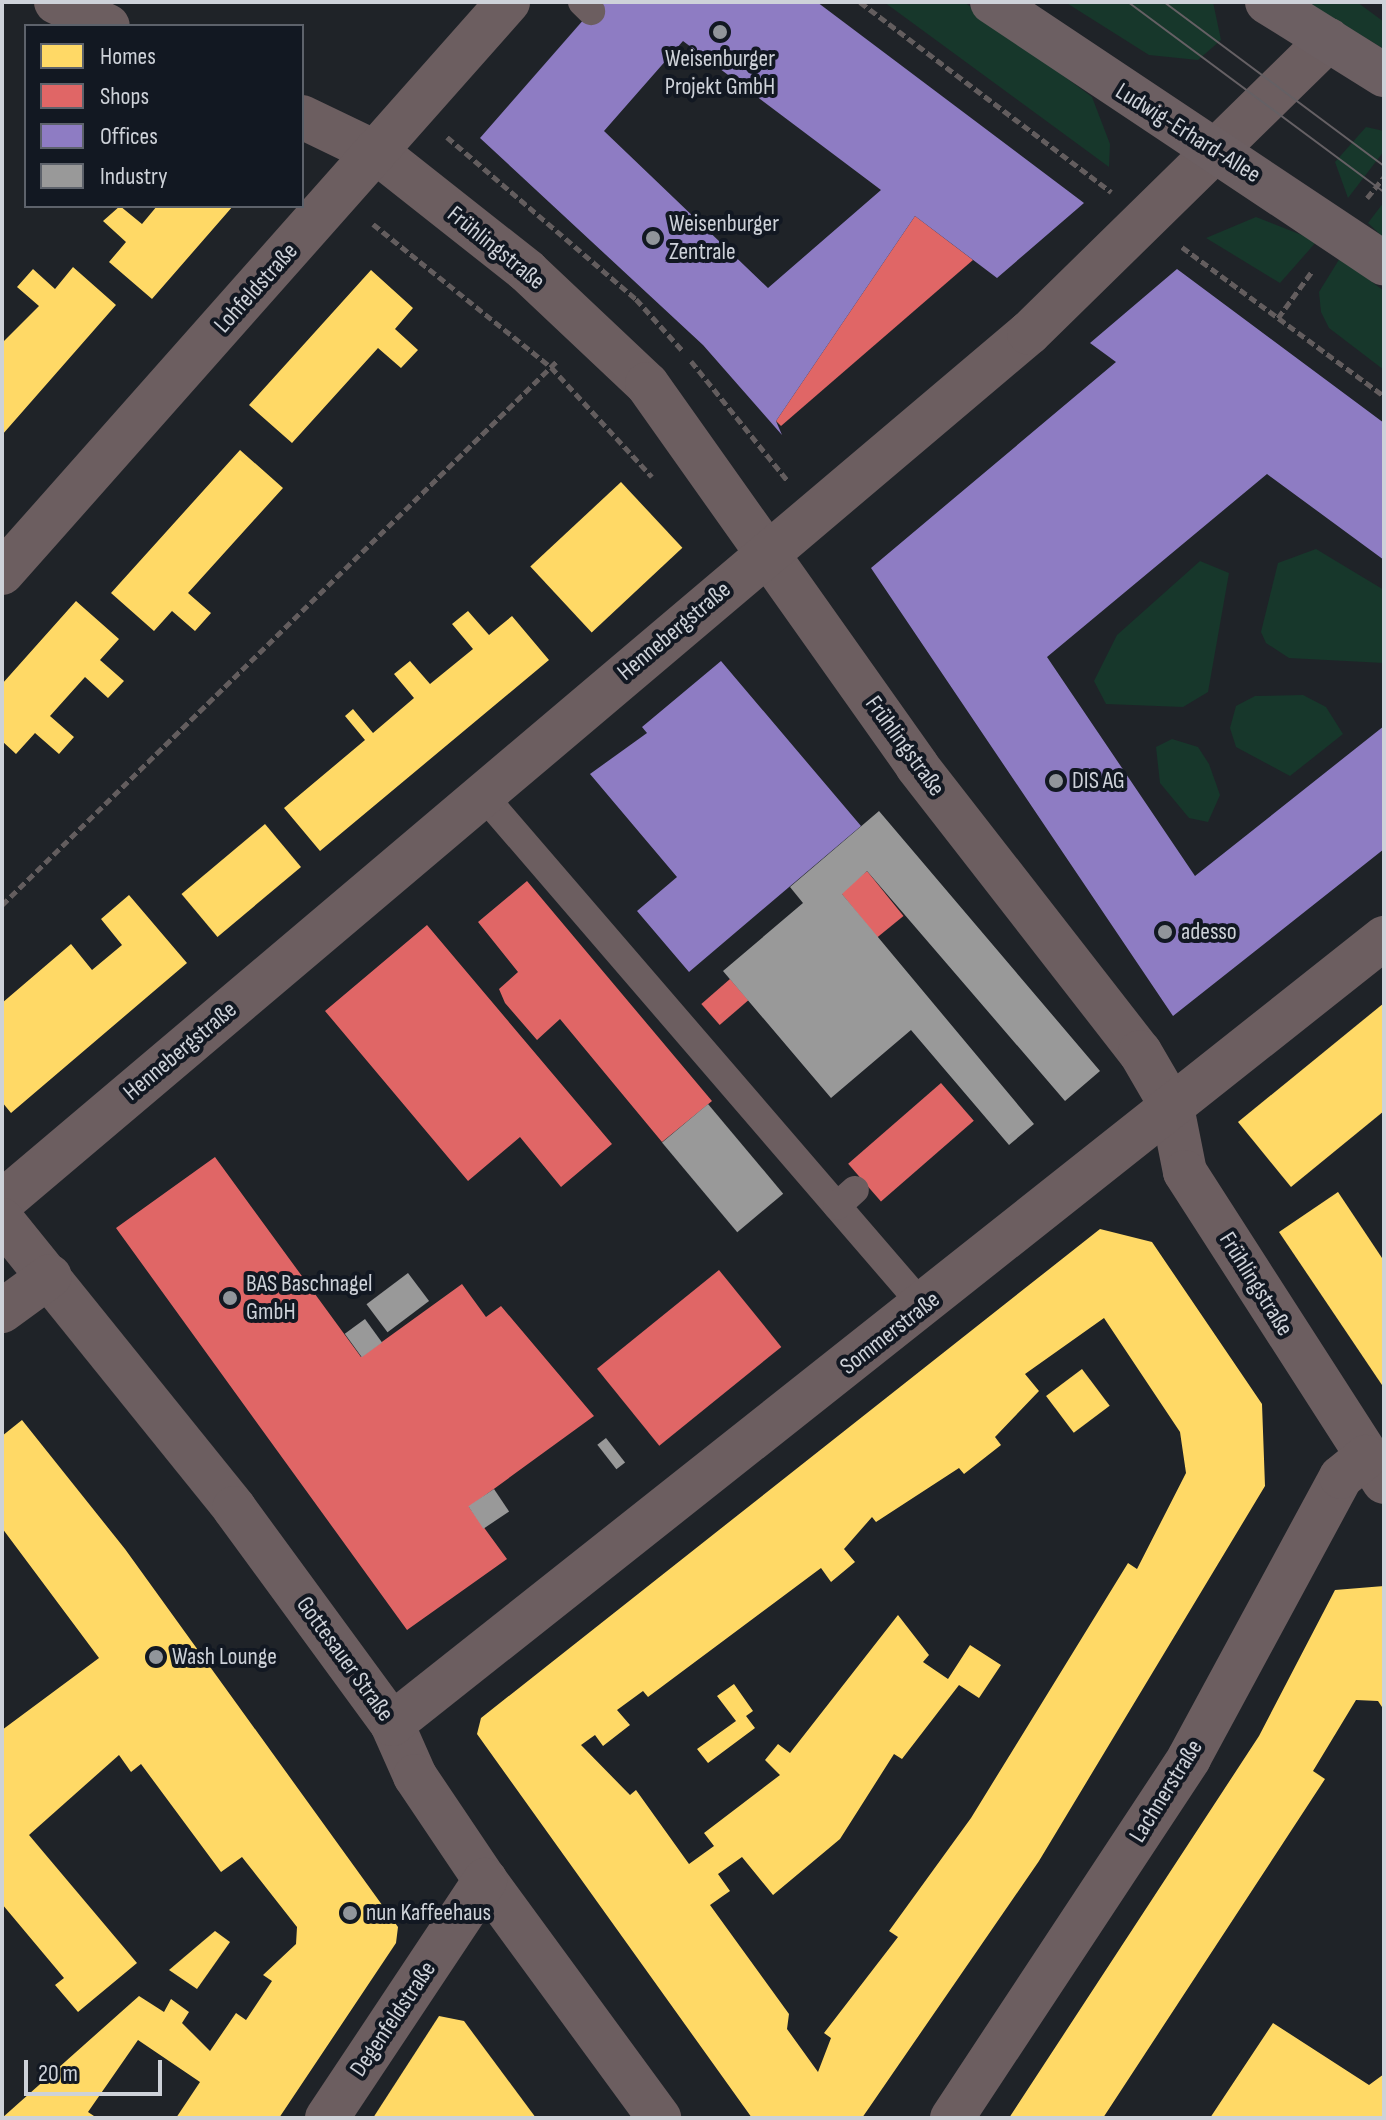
<!DOCTYPE html>
<html>
<head>
<meta charset="utf-8">
<style>
	body { margin:0 }
	#map { position:relative; width:1386px; height:2120px; overflow:hidden; background:#1f2328; font-family:"Sofia Sans Condensed",sans-serif }
	div>[style] { position:absolute }
	[style*='--x'] { left:calc(var(--x)*1px); top:calc(var(--y)*1px); width:calc(var(--w)*1px); rotate:calc(var(--a)*1deg) }
	.green>* { inset:0; background:#17372b }
	.homes>* { inset:0; background:#ffd966; transform-origin:0 0 }
	.shops>* { inset:0; background:#e06666; transform-origin:0 0 }
	.offices>* { inset:0; background:#8e7cc3 }
	.industry>* { inset:0; background:#999; transform-origin:0 0 }
	.path>* { height:5px; margin-top:-2.5px; transform-origin:0; background:repeating-linear-gradient(90deg,#635d5e 0 8px,transparent 0 12px) }
	.service>* { height:28px; margin:-14px; padding:0 14px; transform-origin:14px; border-radius:14px; background:#6c5e60 }
	.minor>* { height:44px; margin:-22px; padding:0 22px; transform-origin:22px; border-radius:22px; background:#6c5e60 }
	.primary>* { height:44px; margin:-22px; padding:0 22px; transform-origin:22px; border-radius:22px; background:#6c5f62 }
	.tram>* { height:2px; margin:-1px; padding:0 1px; transform-origin:1px; border-radius:1px; background:#656064 }
	.dots>* { width:22px; height:22px; translate:-50% -50%; box-sizing:border-box; border:4px solid #121822; border-radius:50% }
	span { translate:-50% -50%; white-space:nowrap; text-align:center; line-height:1.15; -webkit-text-stroke:8px #121822; paint-order:stroke }
	.poi-label { font-size:24px; color:#ced2d9 }
	.left { translate:0 -50%; text-align:left }
	.street-label { font-size:24px; color:#ced2d9 }
	.frame { position:absolute; inset:0; border:4px solid #ced2d9; pointer-events:none }
	.legend { position:absolute; left:24px; top:24px; width:280px; height:184px; box-sizing:border-box; background:#121822; border:2px solid #5d626b; margin:0; padding:10px 14px; list-style:none; font-size:24px; color:#ced2d9 }
	.legend li { display:flex; align-items:center; gap:16px; height:40px }
	.legend b { width:40px; border:2px solid #5d626b }
	.scale { position:absolute; left:24px; top:2060px; width:138px; height:36px; box-sizing:border-box; border:4px solid #ced2d9; border-top:0; padding-left:10px; font-size:24px; line-height:28px; white-space:nowrap; color:#ced2d9; -webkit-text-stroke:6px #121822; paint-order:stroke }
</style>
</head>
<body>
<div id="map">
	<div class="green">
		<div style="clip-path:polygon(884px 2px,964px 2px,1092px 97px,1110px 144px,1109px 167px)"></div>
		<div style="clip-path:polygon(1065px 2px,1213px 2px,1221px 40px,1198px 60px,1149px 55px)"></div>
		<div style="clip-path:polygon(1306px 2px,1357px 2px,1384px 22px,1384px 49px)"></div>
		<div style="clip-path:polygon(1366px 127px,1384px 131px,1384px 151px,1348px 198px,1335px 162px)"></div>
		<div style="clip-path:polygon(1384px 202px,1384px 238px,1368px 223px)"></div>
		<div style="clip-path:polygon(1256px 217px,1317px 241px,1280px 283px,1206px 238px)"></div>
		<div style="clip-path:polygon(1340px 258px,1384px 291px,1384px 370px,1329px 328px,1321px 312px,1319px 292px)"></div>
		<div style="clip-path:polygon(1316px 549px,1384px 590px,1384px 663px,1289px 658px,1266px 643px,1261px 632px,1278px 563px)"></div>
		<div style="clip-path:polygon(1200px 561px,1229px 573px,1208px 692px,1183px 707px,1106px 704px,1094px 681px,1117px 635px)"></div>
		<div style="clip-path:polygon(1303px 695px,1326px 707px,1343px 734px,1290px 776px,1236px 747px,1230px 728px,1236px 706px,1255px 696px)"></div>
		<div style="clip-path:polygon(1172px 739px,1198px 747px,1209px 764px,1220px 795px,1208px 822px,1189px 818px,1160px 783px,1156px 747px)"></div>
	</div>
	<div class="homes">
		<div style="clip-path:polygon(120px 206px,142px 224px,157px 206px,233px 206px,152px 299px,109px 262px,126px 242px,103px 221px)"></div>
		<div style="clip-path:polygon(73px 267px,116px 305px,2px 435px,2px 343px,39px 306px,17px 287px,33px 269px,55px 289px)"></div>
		<div style="clip-path:polygon(371px 270px,413px 308px,395px 329px,418px 350px,401px 368px,378px 348px,292px 443px,249px 405px)"></div>
		<div style="clip-path:polygon(240px 450px,283px 488px,188px 593px,211px 613px,195px 631px,172px 611px,154px 631px,111px 593px)"></div>
		<div style="left:621px;top:482px;width:90px;height:124px;rotate:47deg"></div>
		<div style="clip-path:polygon(76px 601px,119px 639px,100px 660px,124px 681px,108px 698px,85px 677px,50px 716px,74px 737px,59px 754px,35px 733px,16px 754px,2px 741px,2px 684px)"></div>
		<div style="clip-path:polygon(468px 611px,489px 635px,512px 616px,549px 660px,320px 851px,284px 808px,365px 740px,345px 716px,353px 709px,373px 733px,414px 698px,394px 674px,410px 661px,430px 684px,473px 649px,452px 624px)"></div>
		<div style="left:265px;top:824px;width:56px;height:109px;rotate:50deg"></div>
		<div style="clip-path:polygon(129px 895px,187px 963px,11px 1113px,2px 1102px,2px 1003px,71px 944px,92px 970px,122px 945px,101px 919px)"></div>
		<div style="clip-path:polygon(1384px 1003px,1384px 1111px,1291px 1187px,1238px 1122px)"></div>
		<div style="clip-path:polygon(1338px 1192px,1384px 1261px,1384px 1388px,1279px 1232px)"></div>
		<div style="clip-path:polygon(evenodd,1100px 1229px,1152px 1242px,1262px 1404px,1265px 1486px,1039px 1861px,862px 2118px,752px 2118px,477px 1734px,481px 1718px,1100px 1229px,1104px 1318px,1180px 1432px,1186px 1473px,1137px 1569px,1128px 1563px,971px 1818px,889px 1931px,898px 1937px,824px 2033px,831px 2038px,818px 2072px,787px 2029px,789px 2014px,710px 1905px,730px 1891px,718px 1874px,742px 1857px,773px 1895px,840px 1839px,894px 1754px,902px 1759px,959px 1685px,979px 1698px,1001px 1665px,970px 1645px,948px 1679px,923px 1662px,929px 1655px,898px 1615px,790px 1753px,778px 1744px,765px 1760px,780px 1775px,704px 1833px,714px 1846px,689px 1864px,636px 1790px,630px 1795px,581px 1745px,595px 1735px,603px 1746px,630px 1725px,617px 1710px,643px 1691px,648px 1697px,821px 1568px,831px 1582px,855px 1562px,844px 1549px,872px 1517px,876px 1522px,959px 1468px,964px 1474px,1001px 1445px,995px 1437px,1039px 1391px,1025px 1374px,1104px 1318px)"></div>
		<div style="left:1082px;top:1369px;width:46px;height:45px;rotate:53deg"></div>
		<div style="clip-path:polygon(22px 1420px,125px 1549px,398px 1927px,396px 1943px,279px 2118px,176px 2118px,200px 2082px,138px 2040px,88px 2112px,97px 2118px,2px 2118px,139px 1996px,164px 2012px,171px 1999px,189px 2012px,182px 2023px,210px 2051px,236px 2013px,246px 2020px,272px 1981px,263px 1975px,296px 1944px,297px 1927px,242px 1857px,221px 1872px,141px 1764px,131px 1772px,119px 1755px,29px 1835px,137px 1963px,78px 2012px,55px 1985px,64px 1978px,2px 1904px,2px 1730px,99px 1658px,2px 1528px,2px 1436px)"></div>
		<div style="clip-path:polygon(1384px 1586px,1384px 1710px,1378px 1701px,1356px 1700px,1313px 1771px,1325px 1779px,1103px 2118px,1009px 2118px,1259px 1736px,1335px 1590px)"></div>
		<div style="clip-path:polygon(734px 1684px,753px 1711px,746px 1716px,755px 1728px,708px 1763px,697px 1749px,736px 1721px,717px 1696px)"></div>
		<div style="clip-path:polygon(215px 1931px,230px 1942px,197px 1989px,169px 1970px)"></div>
		<div style="clip-path:polygon(439px 2016px,464px 2021px,536px 2118px,373px 2118px)"></div>
		<div style="clip-path:polygon(1273px 2023px,1369px 2085px,1384px 2074px,1384px 2118px,1210px 2118px)"></div>
	</div>
	<div class="shops">
		<div style="clip-path:polygon(915px 216px,973px 260px,781px 426px,776px 421px)"></div>
		<div style="left:867px;top:871px;width:58px;height:34px;rotate:51deg"></div>
		<div style="clip-path:polygon(527px 881px,712px 1101px,662px 1142px,560px 1019px,537px 1040px,505px 1003px,499px 989px,518px 972px,478px 922px)"></div>
		<div style="clip-path:polygon(427px 925px,612px 1144px,561px 1187px,520px 1137px,468px 1181px,325px 1011px)"></div>
		<div style="left:730px;top:979px;width:28px;height:38px;rotate:49deg"></div>
		<div style="left:941px;top:1083px;width:50px;height:123px;rotate:49deg"></div>
		<div style="clip-path:polygon(215px 1157px,361px 1357px,462px 1284px,486px 1317px,501px 1306px,594px 1416px,469px 1507px,507px 1559px,407px 1630px,116px 1228px)"></div>
		<div style="left:719px;top:1270px;width:99px;height:157px;rotate:51deg"></div>
	</div>
	<div class="offices">
		<div style="clip-path:polygon(evenodd,599px 2px,817px 2px,1084px 203px,997px 278px,915px 216px,776px 421px,782px 435px,703px 345px,480px 138px,599px 2px,683px 41px,881px 190px,768px 288px,604px 131px,683px 41px)"></div>
		<div style="clip-path:polygon(1177px 269px,1384px 423px,1384px 560px,1267px 474px,1047px 657px,1195px 876px,1384px 726px,1384px 849px,1173px 1016px,871px 568px,1116px 362px,1090px 343px)"></div>
		<div style="clip-path:polygon(721px 661px,861px 826px,689px 972px,637px 911px,677px 877px,590px 774px,647px 733px,642px 727px)"></div>
	</div>
	<div class="industry">
		<div style="clip-path:polygon(879px 811px,1100px 1071px,1065px 1101px,867px 871px,842px 894px,1034px 1124px,1009px 1145px,911px 1030px,831px 1098px,723px 971px,803px 903px,790px 887px)"></div>
		<div style="left:708px;top:1104px;width:117px;height:60px;rotate:50deg"></div>
		<div style="left:408px;top:1273px;width:35px;height:52px;rotate:53deg"></div>
		<div style="left:365px;top:1319px;width:29px;height:25px;rotate:54deg"></div>
		<div style="left:606px;top:1438px;width:31px;height:11px;rotate:52deg"></div>
		<div style="left:494px;top:1489px;width:27px;height:31px;rotate:56deg"></div>
	</div>
	<div class="path">
		<div style="--x:860;--y:2;--w:315;--a:37.1"></div>
		<div style="--x:447;--y:137;--w:249;--a:40.6"></div>
		<div style="--x:636;--y:299;--w:69;--a:48"></div>
		<div style="--x:1367;--y:198;--w:27;--a:-51"></div>
		<div style="--x:373;--y:224;--w:228;--a:38.8"></div>
		<div style="--x:551;--y:367;--w:149;--a:47.4"></div>
		<div style="--x:1182;--y:247;--w:251;--a:36.4"></div>
		<div style="--x:1278;--y:318;--w:59;--a:-53.9"></div>
		<div style="--x:691;--y:361;--w:154;--a:51.1"></div>
		<div style="--x:2;--y:905;--w:779;--a:-44.43"></div>
	</div>
	<div class="service">
		<div style="--x:582;--y:2;--w:13;--a:45"></div>
		<div style="--x:482;--y:794;--w:677;--a:49.25"></div>
		<div style="--x:837;--y:1206;--w:24;--a:-42"></div>
	</div>
	<div class="minor">
		<div style="--x:56;--y:2;--w:57;--a:24.8"></div>
		<div style="--x:302;--y:117;--w:85;--a:25.7"></div>
		<div style="--x:379;--y:154;--w:189;--a:38.3"></div>
		<div style="--x:527;--y:271;--w:165;--a:43.3"></div>
		<div style="--x:647;--y:384;--w:468;--a:54.7"></div>
		<div style="--x:917;--y:766;--w:363;--a:52.1"></div>
		<div style="--x:1140;--y:1052;--w:64;--a:59.8"></div>
		<div style="--x:1172;--y:1107;--w:66;--a:78.7"></div>
		<div style="--x:1185;--y:1172;--w:368;--a:57.3"></div>
		<div style="--x:2;--y:573;--w:763;--a:-48.45"></div>
		<div style="--x:2;--y:1202;--w:1345;--a:-40.24"></div>
		<div style="--x:1029;--y:333;--w:419;--a:-44.4"></div>
		<div style="--x:2;--y:1220;--w:370;--a:51.1"></div>
		<div style="--x:234;--y:1508;--w:268;--a:53.8"></div>
		<div style="--x:392;--y:1724;--w:57;--a:66.1"></div>
		<div style="--x:415;--y:1776;--w:125;--a:56.1"></div>
		<div style="--x:485;--y:1880;--w:295;--a:53.8"></div>
		<div style="--x:2;--y:1311;--w:59;--a:-36.1"></div>
		<div style="--x:392;--y:1724;--w:1266;--a:-38.39"></div>
		<div style="--x:327;--y:2118;--w:286;--a:-56.4"></div>
		<div style="--x:952;--y:2118;--w:431;--a:-56.6"></div>
		<div style="--x:1189;--y:1758;--w:319;--a:-61.6"></div>
		<div style="--x:1341;--y:1477;--w:32;--a:-39"></div>
	</div>
	<div class="primary">
		<div style="--x:992;--y:2;--w:471;--a:33.7"></div>
		<div style="--x:1267;--y:2;--w:138;--a:32"></div>
	</div>
	<div class="tram">
		<div style="--x:1128;--y:2;--w:319;--a:36.6"></div>
		<div style="--x:1164;--y:2;--w:274;--a:36.7"></div>
	</div>
	<div class="dots">
		<div style="left:720px;top:32px;background:#91959b"></div>
		<div style="left:653px;top:238px;background:#91959b"></div>
		<div style="left:1056px;top:781px;background:#91959b"></div>
		<div style="left:1165px;top:932px;background:#91959b"></div>
		<div style="left:230px;top:1298px;background:#91959b"></div>
		<div style="left:156px;top:1657px;background:#91959b"></div>
		<div style="left:350px;top:1913px;background:#91959b"></div>
	</div>
	<div class="poi-label">
		<span style="left:720px;top:73px">Weisenburger<br>Projekt GmbH</span>
		<span class="left" style="left:669px;top:238px">Weisenburger<br>Zentrale</span>
		<span class="left" style="left:1072px;top:781px">DIS AG</span>
		<span class="left" style="left:1181px;top:932px">adesso</span>
		<span class="left" style="left:246px;top:1298px">BAS Baschnagel<br>GmbH</span>
		<span class="left" style="left:172px;top:1657px">Wash Lounge</span>
		<span class="left" style="left:366px;top:1913px">nun Kaffeehaus</span>
	</div>
	<div class="street-label">
		<span style="left:1188px;top:133px;rotate:32deg">Ludwig-Erhard-Allee</span>
		<span style="left:496px;top:248px;rotate:39deg">Frühlingstraße</span>
		<span style="left:256px;top:288px;rotate:-48deg">Lohfeldstraße</span>
		<span style="left:674px;top:631px;rotate:-40deg">Hennebergstraße</span>
		<span style="left:905px;top:746px;rotate:54deg">Frühlingstraße</span>
		<span style="left:180px;top:1051px;rotate:-40deg">Hennebergstraße</span>
		<span style="left:1256px;top:1284px;rotate:58deg">Frühlingstraße</span>
		<span style="left:890px;top:1333px;rotate:-38deg">Sommerstraße</span>
		<span style="left:345px;top:1659px;rotate:54deg">Gottesauer Straße</span>
		<span style="left:1166px;top:1791px;rotate:-58deg">Lachnerstraße</span>
		<span style="left:393px;top:2019px;rotate:-56deg">Degenfeldstraße</span>
	</div>
	<div class="frame"></div>
	<ul class="legend">
	<li><b style="height:22px;background:#ffd966"></b>Homes</li>
	<li><b style="height:22px;background:#e06666"></b>Shops</li>
	<li><b style="height:22px;background:#8e7cc3"></b>Offices</li>
	<li><b style="height:22px;background:#999"></b>Industry</li>
	</ul>
	<div class="scale">20 m</div>
</div>
</body>
</html>
